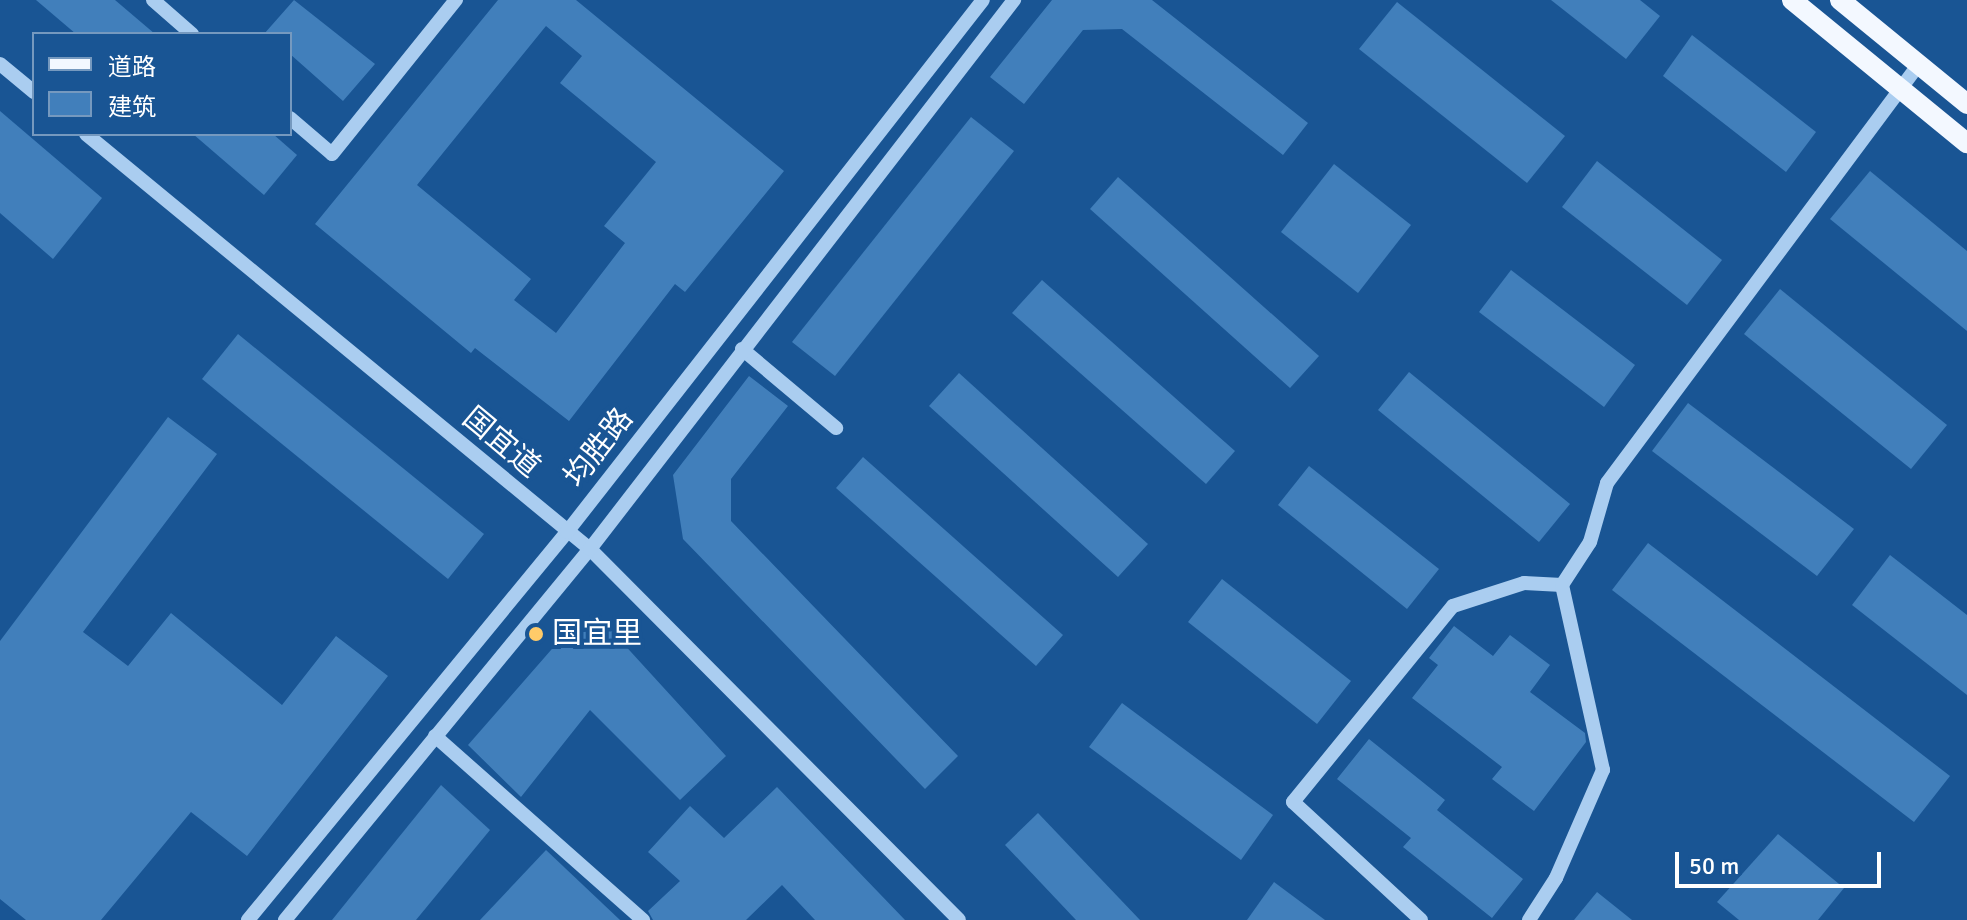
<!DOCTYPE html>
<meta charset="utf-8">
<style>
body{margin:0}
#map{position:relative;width:1967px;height:920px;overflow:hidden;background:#195594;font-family:Signika,"Noto Sans SC",sans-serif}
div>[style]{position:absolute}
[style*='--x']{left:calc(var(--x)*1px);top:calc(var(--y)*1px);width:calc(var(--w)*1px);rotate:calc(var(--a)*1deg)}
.building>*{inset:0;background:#417fbb}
.minor>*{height:14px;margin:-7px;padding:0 7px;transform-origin:7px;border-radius:7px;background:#aacdf0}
.major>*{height:20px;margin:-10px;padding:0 10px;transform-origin:10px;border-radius:10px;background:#f3f8ff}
.dots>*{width:22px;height:22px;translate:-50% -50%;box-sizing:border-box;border:4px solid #195594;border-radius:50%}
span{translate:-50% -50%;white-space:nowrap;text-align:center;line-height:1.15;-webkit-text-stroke:8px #195594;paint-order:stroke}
.street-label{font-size:30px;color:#fff}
.poi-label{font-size:30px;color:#fff}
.left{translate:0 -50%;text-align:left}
.legend{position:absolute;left:32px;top:32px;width:260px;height:104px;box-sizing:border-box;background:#195594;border:2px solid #7599bf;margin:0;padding:10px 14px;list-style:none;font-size:24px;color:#fff}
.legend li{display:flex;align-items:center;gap:16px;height:40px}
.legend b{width:40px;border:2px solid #7599bf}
.scale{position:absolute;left:1675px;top:852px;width:206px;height:36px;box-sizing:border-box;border:4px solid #fff;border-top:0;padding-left:10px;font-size:24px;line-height:28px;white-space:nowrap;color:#fff;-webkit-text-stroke:6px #195594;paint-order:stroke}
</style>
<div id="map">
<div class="building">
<div style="clip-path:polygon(36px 0,115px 0,155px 34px,76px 34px)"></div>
<div style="clip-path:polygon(294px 0,375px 64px,343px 101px,290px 54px,290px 34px,264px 34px)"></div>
<div style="clip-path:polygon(evenodd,498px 0,576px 0,784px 171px,685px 292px,675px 284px,569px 421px,475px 348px,471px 353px,315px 224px,498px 0,546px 26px,582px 56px,560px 83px,656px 162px,604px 226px,625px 243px,556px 333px,514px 300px,531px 279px,417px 185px,546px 26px)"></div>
<div style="clip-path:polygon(1052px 0,1152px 0,1308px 123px,1283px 155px,1122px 29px,1083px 30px,1024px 104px,990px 77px)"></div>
<div style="clip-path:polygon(1551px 0,1640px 0,1660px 16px,1626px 59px)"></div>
<div style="clip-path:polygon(1397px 2px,1565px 136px,1527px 183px,1359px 49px)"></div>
<div style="clip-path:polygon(1692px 35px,1816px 132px,1786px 172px,1663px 76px)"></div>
<div style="clip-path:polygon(0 111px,102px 198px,53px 259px,0 213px)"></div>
<div style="clip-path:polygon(971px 117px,1014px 151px,835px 376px,792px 342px)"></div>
<div style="clip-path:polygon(193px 134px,273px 134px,297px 155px,264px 195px)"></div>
<div style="clip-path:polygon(1597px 161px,1722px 260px,1687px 305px,1562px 207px)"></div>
<div style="clip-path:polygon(1334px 164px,1411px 225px,1358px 293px,1281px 232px)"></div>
<div style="clip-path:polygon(1870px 171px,1967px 251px,1967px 331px,1830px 219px)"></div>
<div style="clip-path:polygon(1118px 177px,1319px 356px,1290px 388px,1090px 209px)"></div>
<div style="clip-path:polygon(1511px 270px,1635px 365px,1604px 407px,1479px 312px)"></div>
<div style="clip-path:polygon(1042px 280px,1235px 451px,1206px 484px,1012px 313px)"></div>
<div style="clip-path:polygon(1780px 289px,1947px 425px,1911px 469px,1744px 334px)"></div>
<div style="clip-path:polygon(238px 334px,484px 534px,448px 579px,202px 379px)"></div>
<div style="clip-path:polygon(1409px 372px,1570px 504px,1539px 542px,1378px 410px)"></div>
<div style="clip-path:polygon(959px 373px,1148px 544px,1118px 577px,929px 406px)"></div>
<div style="clip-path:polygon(749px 376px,788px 406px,731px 479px,731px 521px,958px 756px,925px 789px,683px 539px,673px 475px)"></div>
<div style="clip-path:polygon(1688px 403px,1854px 529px,1817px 576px,1652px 451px)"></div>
<div style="clip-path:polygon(168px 417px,217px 454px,83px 632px,128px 666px,171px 613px,282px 705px,336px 636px,388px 676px,247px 856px,191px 812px,101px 920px,26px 920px,0 899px,0 641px)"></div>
<div style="clip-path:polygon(863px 457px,1063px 635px,1036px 666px,836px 488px)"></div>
<div style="clip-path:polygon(1309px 466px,1439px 569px,1407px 609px,1278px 505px)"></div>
<div style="clip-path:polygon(1648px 543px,1950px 776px,1914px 822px,1612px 590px)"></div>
<div style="clip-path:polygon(1890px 555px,1967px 615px,1967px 695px,1852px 605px)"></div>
<div style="clip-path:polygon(1222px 579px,1351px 681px,1317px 724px,1188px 622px)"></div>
<div style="clip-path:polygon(1454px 626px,1493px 656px,1510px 635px,1550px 665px,1530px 692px,1585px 733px,1586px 742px,1534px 811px,1492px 779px,1502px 767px,1412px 698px,1438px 665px,1429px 658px)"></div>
<div style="clip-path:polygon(610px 629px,726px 756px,680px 800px,590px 710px,521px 797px,468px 745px,565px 634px)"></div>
<div style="clip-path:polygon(1122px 703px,1273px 815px,1241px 860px,1089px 747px)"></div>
<div style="clip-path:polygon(1369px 739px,1445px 800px,1437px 810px,1523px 879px,1492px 918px,1403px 847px,1411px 838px,1337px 779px)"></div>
<div style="clip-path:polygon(441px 785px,490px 830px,416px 920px,332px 920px)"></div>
<div style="clip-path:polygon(777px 787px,905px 920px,815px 920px,782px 885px,746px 920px,653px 920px,648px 911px,680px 881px,648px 852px,690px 806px,724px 838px)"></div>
<div style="clip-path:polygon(1038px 813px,1140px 920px,1076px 920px,1005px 845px)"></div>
<div style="clip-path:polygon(1778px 834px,1844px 888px,1818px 920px,1739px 920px,1717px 902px)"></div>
<div style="clip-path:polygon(546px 850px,620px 920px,480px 920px)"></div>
<div style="clip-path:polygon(1274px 882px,1325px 920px,1247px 920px)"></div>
<div style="clip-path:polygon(1597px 892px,1632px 920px,1574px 920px)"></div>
</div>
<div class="minor">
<div style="--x:153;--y:0;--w:52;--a:41.1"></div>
<div style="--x:0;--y:64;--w:44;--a:39.5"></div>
<div style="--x:290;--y:118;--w:55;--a:40.6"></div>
<div style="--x:332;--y:154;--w:198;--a:-51.2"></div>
<div style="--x:86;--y:134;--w:653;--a:39.47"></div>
<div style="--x:590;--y:549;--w:523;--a:45.15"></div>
<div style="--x:742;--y:349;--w:123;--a:40"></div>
<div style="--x:435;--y:736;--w:278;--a:41.5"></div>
<div style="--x:248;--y:920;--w:502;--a:-50.57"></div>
<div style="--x:567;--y:532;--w:675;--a:-51.98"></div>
<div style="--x:285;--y:920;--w:480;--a:-50.6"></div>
<div style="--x:590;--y:549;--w:694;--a:-52.32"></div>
<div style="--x:1421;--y:920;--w:174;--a:-137.3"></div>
<div style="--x:1293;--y:802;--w:253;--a:-50.8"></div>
<div style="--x:1453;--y:606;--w:75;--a:-17.9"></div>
<div style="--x:1524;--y:583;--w:38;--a:3"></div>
<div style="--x:1562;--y:585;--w:51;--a:-56.9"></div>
<div style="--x:1590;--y:542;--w:61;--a:-73.9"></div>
<div style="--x:1607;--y:483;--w:522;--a:-53.33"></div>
<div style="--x:1529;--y:920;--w:50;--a:-57.3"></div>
<div style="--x:1556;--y:878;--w:118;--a:-66.5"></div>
<div style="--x:1603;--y:770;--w:189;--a:-102.5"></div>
</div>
<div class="major">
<div style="--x:1792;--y:0;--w:226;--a:39.3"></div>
<div style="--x:1840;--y:0;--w:164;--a:39.3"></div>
</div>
<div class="dots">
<div style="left:536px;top:634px;background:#ffcb69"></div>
</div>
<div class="street-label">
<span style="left:501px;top:443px;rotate:40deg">国宜道</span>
<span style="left:599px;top:448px;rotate:-52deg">均胜路</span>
</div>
<div class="poi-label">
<span class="left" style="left:552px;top:634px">国宜里</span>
</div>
<ul class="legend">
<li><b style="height:10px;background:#f3f8ff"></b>道路</li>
<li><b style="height:22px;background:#417fbb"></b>建筑</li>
</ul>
<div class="scale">50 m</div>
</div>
